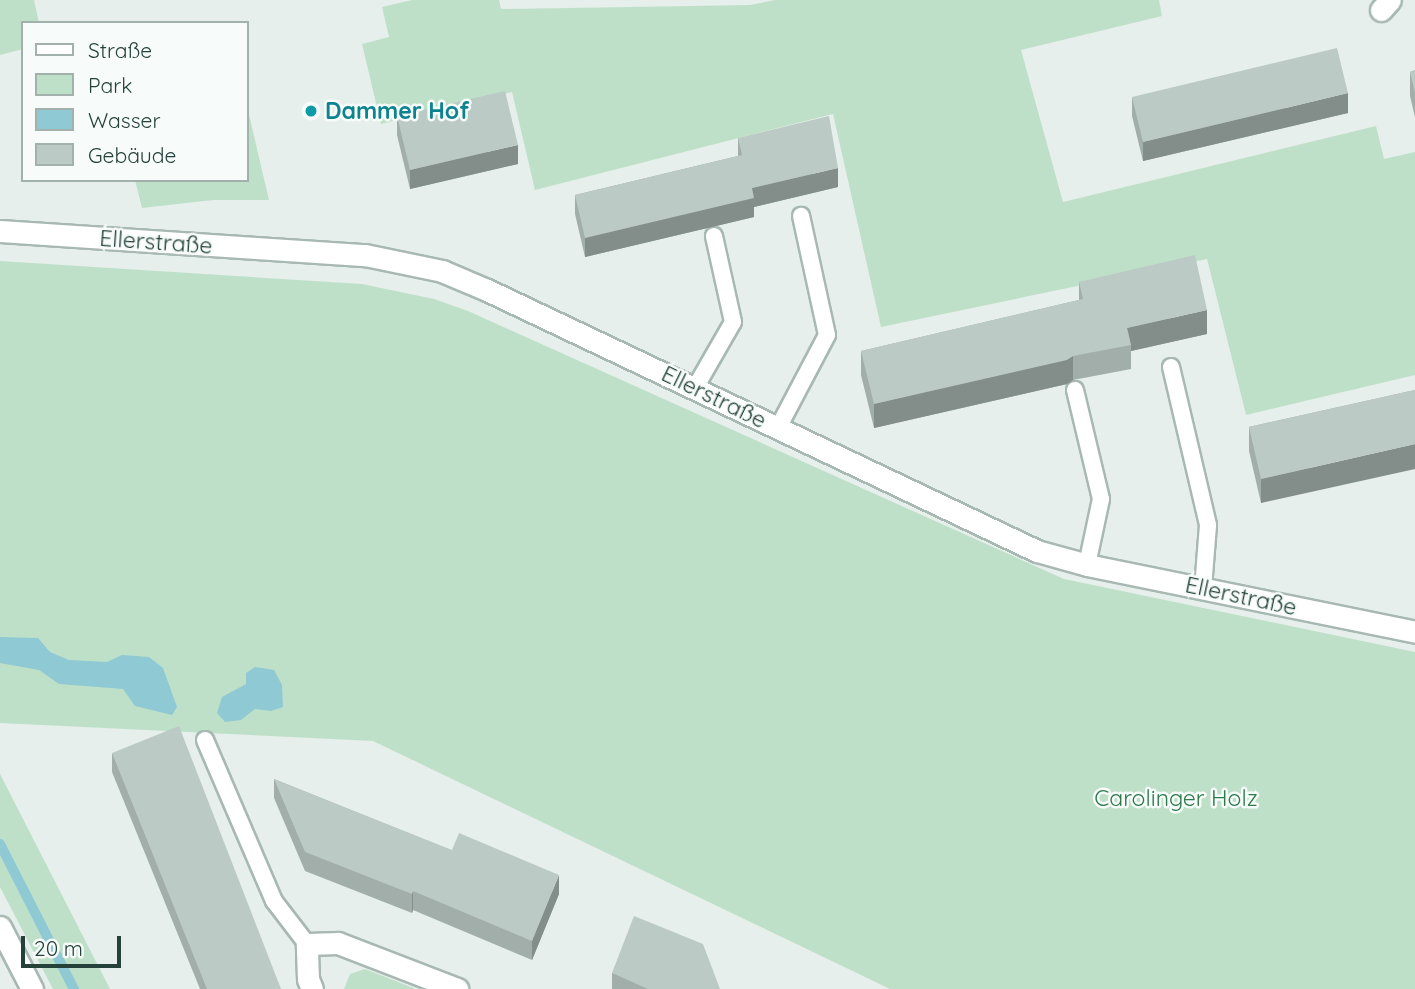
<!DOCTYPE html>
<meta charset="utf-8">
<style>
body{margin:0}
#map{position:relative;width:1415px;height:989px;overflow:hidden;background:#e6efeb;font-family:Quicksand,sans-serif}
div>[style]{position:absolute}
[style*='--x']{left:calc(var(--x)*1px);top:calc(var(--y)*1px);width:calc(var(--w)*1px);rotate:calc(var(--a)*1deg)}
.green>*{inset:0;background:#bfe0c8}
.water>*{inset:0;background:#8ec9d4}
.stream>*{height:10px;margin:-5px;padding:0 5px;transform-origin:5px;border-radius:5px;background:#8ec9d4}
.roads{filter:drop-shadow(2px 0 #a8b8b2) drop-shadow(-2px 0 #a8b8b2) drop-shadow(0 2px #a8b8b2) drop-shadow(0 -2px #a8b8b2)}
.service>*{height:16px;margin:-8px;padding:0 8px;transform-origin:8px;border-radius:8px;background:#fff}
.minor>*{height:21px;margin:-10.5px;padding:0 10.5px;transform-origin:10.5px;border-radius:10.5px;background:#fff}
.tertiary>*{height:21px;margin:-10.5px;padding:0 10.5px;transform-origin:10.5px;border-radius:10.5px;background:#fff}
.wall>*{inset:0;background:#a1aea9}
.shaded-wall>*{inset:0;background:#838d89}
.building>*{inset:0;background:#bbcac4}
.dots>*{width:19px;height:19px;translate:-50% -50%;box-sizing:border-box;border:4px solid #f7fbf9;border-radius:50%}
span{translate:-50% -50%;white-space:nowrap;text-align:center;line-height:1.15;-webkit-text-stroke:5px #f7fbf9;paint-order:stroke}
.culture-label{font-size:23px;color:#0d838f;font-weight:700}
.left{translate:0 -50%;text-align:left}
.street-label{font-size:23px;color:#24423a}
.park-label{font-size:23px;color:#2d7a4b}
.legend{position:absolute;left:21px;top:21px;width:228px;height:161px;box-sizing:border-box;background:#f7fbf9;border:2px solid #a3b1ad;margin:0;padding:9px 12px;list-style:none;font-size:21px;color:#24423a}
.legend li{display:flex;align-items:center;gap:14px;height:35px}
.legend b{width:35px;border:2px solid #a3b1ad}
.scale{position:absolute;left:21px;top:936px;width:100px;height:32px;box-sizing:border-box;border:4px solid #24423a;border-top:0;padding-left:9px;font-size:21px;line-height:24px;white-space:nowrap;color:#24423a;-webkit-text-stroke:5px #f7fbf9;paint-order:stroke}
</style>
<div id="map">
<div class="green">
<div style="clip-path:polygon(0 0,34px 0,39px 23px,23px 23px,23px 49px,0 55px)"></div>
<div style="clip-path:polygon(412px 0,499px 0,501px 9px,750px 5px,775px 0,1159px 0,1162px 16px,1021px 50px,1063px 202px,1376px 126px,1384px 159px,1415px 152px,1415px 375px,1246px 415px,1207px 259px,881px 327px,833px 114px,535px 190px,512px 92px,381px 124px,362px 44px,389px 37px,382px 7px)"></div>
<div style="clip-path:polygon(247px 106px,269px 200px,213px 200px,142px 208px,135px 180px,247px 180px)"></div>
<div style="clip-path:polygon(0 261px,362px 284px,434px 299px,468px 311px,1064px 579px,1415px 652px,1415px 989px,890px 989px,373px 741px,0 723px)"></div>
<div style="clip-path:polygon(0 774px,110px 989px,53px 989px,0 887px)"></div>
<div style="clip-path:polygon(365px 969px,416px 989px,344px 989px,350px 974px)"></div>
</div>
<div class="water">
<div style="clip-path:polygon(0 637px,38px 638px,50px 652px,69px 660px,107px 662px,122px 655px,149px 657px,163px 668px,177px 707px,172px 715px,135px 706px,123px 689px,59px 684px,39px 670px,0 663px)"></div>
<div style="clip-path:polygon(255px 667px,274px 670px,282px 685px,283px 707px,271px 711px,255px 709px,241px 720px,225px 722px,217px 713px,222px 697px,246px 684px,246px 673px)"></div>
</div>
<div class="stream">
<div style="--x:0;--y:844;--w:163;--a:63"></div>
</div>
<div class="roads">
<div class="service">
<div style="--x:1171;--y:367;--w:162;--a:76.8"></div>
<div style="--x:1208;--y:525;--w:63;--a:94.5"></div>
<div style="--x:695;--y:388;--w:76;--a:-60.1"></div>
<div style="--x:733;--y:322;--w:88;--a:-102.5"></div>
<div style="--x:1075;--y:390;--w:112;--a:76.6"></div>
<div style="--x:1101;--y:499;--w:67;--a:102"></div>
<div style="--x:778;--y:428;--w:105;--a:-62.2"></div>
<div style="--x:827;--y:335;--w:122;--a:-102.3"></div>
<div style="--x:205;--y:740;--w:175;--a:66.8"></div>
<div style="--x:274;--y:901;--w:54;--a:52.5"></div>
</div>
<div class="minor">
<div style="--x:1381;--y:10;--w:13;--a:-48"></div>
<div style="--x:0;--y:927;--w:70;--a:62.7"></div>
<div style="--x:312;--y:989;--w:11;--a:-112"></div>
<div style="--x:308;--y:979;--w:35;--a:-92"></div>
<div style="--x:307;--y:944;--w:31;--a:-2"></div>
<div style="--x:338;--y:943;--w:128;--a:21.1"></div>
</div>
<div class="tertiary">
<div style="--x:0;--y:231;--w:366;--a:3.8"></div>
<div style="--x:365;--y:255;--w:79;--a:11.7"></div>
<div style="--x:442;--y:271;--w:49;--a:22.9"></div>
<div style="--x:487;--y:290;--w:609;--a:25.39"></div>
<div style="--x:1037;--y:551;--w:52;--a:15.6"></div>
<div style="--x:1087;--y:565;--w:335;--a:11.5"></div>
</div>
</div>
<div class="wall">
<div style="clip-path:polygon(1415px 70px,1415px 117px,1410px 96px,1410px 72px)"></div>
<div style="clip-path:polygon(1132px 97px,1348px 113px,1143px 161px,1132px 116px)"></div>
<div style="clip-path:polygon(397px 116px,518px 164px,410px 189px,397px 135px)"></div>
<div style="clip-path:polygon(738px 138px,838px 187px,754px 207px,754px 217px,585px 257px,575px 214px,575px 195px,738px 156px)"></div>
<div style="clip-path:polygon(1079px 282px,1207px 334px,1131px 351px,1131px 369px,1073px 380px,1067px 384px,874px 428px,861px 375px,861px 351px,1079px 300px)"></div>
<div style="clip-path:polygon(1415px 390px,1261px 503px,1249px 451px,1249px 427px)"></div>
<div style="clip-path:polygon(112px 753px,281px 989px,200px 989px,112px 772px)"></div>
<div style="clip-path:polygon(274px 779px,559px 894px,532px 960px,413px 910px,412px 913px,305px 871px,274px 798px)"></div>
<div style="clip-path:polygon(612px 973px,720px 989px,612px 989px)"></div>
</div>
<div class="shaded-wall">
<div style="clip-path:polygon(1348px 93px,1348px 113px,1143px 161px,1143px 142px)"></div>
<div style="clip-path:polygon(518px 145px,518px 164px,410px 189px,410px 170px)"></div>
<div style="clip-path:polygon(838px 168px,838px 187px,754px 207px,754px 217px,585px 257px,585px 238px,752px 188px)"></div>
<div style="clip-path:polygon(1207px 310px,1207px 334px,1131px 351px,1131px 345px,1127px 328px)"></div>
<div style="clip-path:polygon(1073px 356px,1073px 380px,1067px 384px,874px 428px,874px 404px)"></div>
<div style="clip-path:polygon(1415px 444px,1415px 469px,1261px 503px,1261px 479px)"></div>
<div style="clip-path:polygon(559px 875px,559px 894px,532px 960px,532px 941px)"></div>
<div style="clip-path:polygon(413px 891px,413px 910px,412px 913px,412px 894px)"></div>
</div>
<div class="building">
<div style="clip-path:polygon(1337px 48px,1348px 93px,1143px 142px,1132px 97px)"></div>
<div style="clip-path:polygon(1415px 70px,1415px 93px,1410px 72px)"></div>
<div style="clip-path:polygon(505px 91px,518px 145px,410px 170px,397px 116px)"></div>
<div style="clip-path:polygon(829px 116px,838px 168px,752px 188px,754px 198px,585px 238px,575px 195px,742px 155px,738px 138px)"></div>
<div style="clip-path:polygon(1195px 255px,1207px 310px,1127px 328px,1131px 345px,1073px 356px,1067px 360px,874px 404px,861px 351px,1083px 299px,1079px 282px)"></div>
<div style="clip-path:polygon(1415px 390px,1415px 444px,1261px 479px,1249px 427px)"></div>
<div style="clip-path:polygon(179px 726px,281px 989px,207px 989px,112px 753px)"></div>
<div style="clip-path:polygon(274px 779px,452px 850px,459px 833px,559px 875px,532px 941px,413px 891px,412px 894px,305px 852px)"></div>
<div style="clip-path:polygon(634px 916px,703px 944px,720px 989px,648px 989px,612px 973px)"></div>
</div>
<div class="dots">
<div style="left:311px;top:111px;background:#0f9aa8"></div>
</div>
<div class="culture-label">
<span class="left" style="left:325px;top:111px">Dammer Hof</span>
</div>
<div class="street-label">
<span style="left:156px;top:242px;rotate:4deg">Ellerstraße</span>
<span style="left:714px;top:397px;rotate:26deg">Ellerstraße</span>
<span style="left:1241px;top:596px;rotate:12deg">Ellerstraße</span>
</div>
<div class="park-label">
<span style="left:1176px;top:798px">Carolinger Holz</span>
</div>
<ul class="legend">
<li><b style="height:9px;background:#fff"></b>Straße</li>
<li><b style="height:19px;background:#bfe0c8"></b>Park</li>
<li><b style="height:19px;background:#8ec9d4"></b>Wasser</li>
<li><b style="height:19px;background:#bbcac4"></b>Gebäude</li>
</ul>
<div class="scale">20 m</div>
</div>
